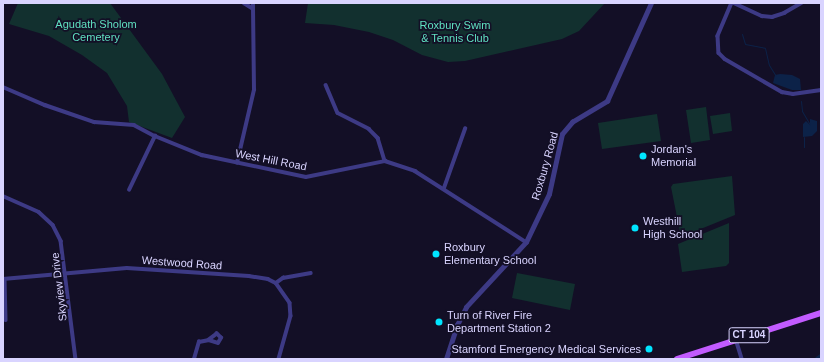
<!DOCTYPE html>
<style>
body{margin:0}
#map{position:relative;width:824px;height:362px;overflow:hidden;background:#130f26;font-family:Arial,sans-serif}
div>[style]{position:absolute}
[style*='--x']{left:calc(var(--x)*1px);top:calc(var(--y)*1px);width:calc(var(--w)*1px);rotate:calc(var(--a)*1deg)}
.green>*{inset:0;background:#12302f}
.water>*{inset:0;background:#0c2248}
.stream>*{height:1px;margin:-0.5px;padding:0 0.5px;transform-origin:0.5px;border-radius:0.5px;background:#0c2248}
.river>*{height:7px;margin:-3.5px;padding:0 3.5px;transform-origin:3.5px;border-radius:3.5px;background:#0c2248}
.minor>*{height:3.5px;margin:-1.75px;padding:0 1.75px;transform-origin:1.75px;border-radius:1.75px;background:#3d3a85}
.tertiary>*{height:4.5px;margin:-2.25px;padding:0 2.25px;transform-origin:2.25px;border-radius:2.25px;background:#3d3a85}
.primary>*{height:5.5px;margin:-2.75px;padding:0 2.75px;transform-origin:2.75px;border-radius:2.75px;background:#c25bff}
.dots>*{width:11px;height:11px;translate:-50% -50%;box-sizing:border-box;border:2px solid #130f26;border-radius:50%}
span{translate:-50% -50%;white-space:nowrap;text-align:center;line-height:1.15;-webkit-text-stroke:3.5px #130f26;paint-order:stroke}
.shield-label span{padding:1px 3px;background:#130f26;border:1px solid;border-radius:3px;-webkit-text-stroke-width:0}
.shield-label{font-size:10px;color:#d9d4ff;font-weight:700}
.park-label{font-size:11px;color:#5fe0c0}
.poi-label{font-size:11px;color:#d9d4ff}
.left{translate:0 -50%;text-align:left}
.right{translate:-100% -50%;text-align:right}
.street-label{font-size:11px;color:#d9d4ff}
.frame{position:absolute;inset:0;border:4px solid #d9d4ff;pointer-events:none}
</style>
<div id="map">
<div class="green">
<div style="clip-path:polygon(18px 3px,110px 3px,162px 74px,185px 117px,172px 138px,129px 122px,127px 106px,107px 73px,82px 55px,49px 36px,9px 24px)"></div>
<div style="clip-path:polygon(308px 3px,605px 3px,579px 31px,562px 39px,465px 61px,448px 62px,422px 55px,393px 40px,369px 32px,334px 25px,305px 23px)"></div>
<div style="clip-path:polygon(706px 107px,710px 140px,691px 143px,686px 110px)"></div>
<div style="clip-path:polygon(730px 113px,732px 131px,713px 134px,710px 116px)"></div>
<div style="clip-path:polygon(657px 114px,661px 141px,602px 149px,598px 123px)"></div>
<div style="clip-path:polygon(732px 176px,735px 215px,681px 237px,671px 187px,673px 184px)"></div>
<div style="clip-path:polygon(729px 223px,729px 263px,726px 266px,682px 272px,678px 244px)"></div>
<div style="clip-path:polygon(517px 273px,575px 284px,570px 310px,512px 298px)"></div>
</div>
<div class="water">
<div style="clip-path:polygon(780px 74px,792px 75px,800px 79px,801px 90px,792px 90px,773px 83px,775px 75px)"></div>
<div style="clip-path:polygon(810px 119px,817px 121px,817px 131px,812px 136px,803px 137px,803px 124px,806px 121px,810px 125px)"></div>
</div>
<div class="stream">
<div style="--x:742;--y:34;--w:10;--a:73"></div>
<div style="--x:745;--y:44;--w:20;--a:11"></div>
<div style="--x:765;--y:48;--w:17;--a:77"></div>
<div style="--x:769;--y:65;--w:13;--a:58"></div>
<div style="--x:801;--y:101;--w:10;--a:84"></div>
<div style="--x:802;--y:111;--w:16;--a:60"></div>
<div style="--x:804;--y:147;--w:10;--a:-90"></div>
</div>
<div class="river">
<div style="--x:818;--y:359;--w:4;--a:-34"></div>
</div>
<div class="minor">
<div style="--x:244;--y:3;--w:9;--a:32"></div>
<div style="--x:732;--y:3;--w:36;--a:113"></div>
<div style="--x:718;--y:36;--w:17;--a:87"></div>
<div style="--x:719;--y:53;--w:8;--a:45"></div>
<div style="--x:725;--y:59;--w:66;--a:30.1"></div>
<div style="--x:782;--y:92;--w:11;--a:10"></div>
<div style="--x:793;--y:94;--w:28;--a:-8"></div>
<div style="--x:734;--y:3;--w:31;--a:25"></div>
<div style="--x:762;--y:16;--w:10;--a:6"></div>
<div style="--x:772;--y:17;--w:13;--a:-18"></div>
<div style="--x:784;--y:13;--w:20;--a:-30"></div>
<div style="--x:326;--y:85;--w:30;--a:67"></div>
<div style="--x:338;--y:113;--w:35;--a:27"></div>
<div style="--x:369;--y:129;--w:13;--a:45"></div>
<div style="--x:378;--y:138;--w:24;--a:73"></div>
<div style="--x:3;--y:87;--w:46;--a:23.2"></div>
<div style="--x:45;--y:105;--w:52;--a:19.1"></div>
<div style="--x:94;--y:122;--w:40;--a:4.3"></div>
<div style="--x:134;--y:125;--w:24;--a:28"></div>
<div style="--x:155;--y:136;--w:51;--a:22"></div>
<div style="--x:202;--y:155;--w:106;--a:11.9"></div>
<div style="--x:306;--y:177;--w:81;--a:-11.4"></div>
<div style="--x:385;--y:161;--w:32;--a:18"></div>
<div style="--x:415;--y:171;--w:132;--a:32.6"></div>
<div style="--x:237;--y:163;--w:75;--a:-76.9"></div>
<div style="--x:254;--y:90;--w:87;--a:-90.7"></div>
<div style="--x:444;--y:188;--w:63;--a:-70.4"></div>
<div style="--x:129;--y:190;--w:60;--a:-64.3"></div>
<div style="--x:3;--y:196;--w:39;--a:24"></div>
<div style="--x:39;--y:212;--w:19;--a:43"></div>
<div style="--x:53;--y:225;--w:18;--a:63"></div>
<div style="--x:61;--y:241;--w:119;--a:82.8"></div>
<div style="--x:3;--y:279;--w:124;--a:-5.1"></div>
<div style="--x:127;--y:268;--w:122;--a:3.8"></div>
<div style="--x:249;--y:276;--w:19;--a:9"></div>
<div style="--x:268;--y:279;--w:9;--a:27"></div>
<div style="--x:276;--y:283;--w:24;--a:55"></div>
<div style="--x:290;--y:303;--w:13;--a:86"></div>
<div style="--x:291;--y:316;--w:45;--a:105.6"></div>
<div style="--x:5;--y:279;--w:41;--a:88.6"></div>
<div style="--x:276;--y:283;--w:9;--a:-36"></div>
<div style="--x:283;--y:278;--w:28;--a:-10"></div>
<div style="--x:736;--y:339;--w:21;--a:73"></div>
<div style="--x:194;--y:359;--w:18;--a:-74"></div>
<div style="--x:199;--y:342;--w:10;--a:-11"></div>
<div style="--x:209;--y:340;--w:9;--a:18"></div>
<div style="--x:218;--y:343;--w:6;--a:-59"></div>
<div style="--x:221;--y:338;--w:6;--a:-135"></div>
<div style="--x:217;--y:334;--w:10;--a:143"></div>
</div>
<div class="tertiary">
<div style="--x:446;--y:359;--w:36;--a:-72"></div>
<div style="--x:457;--y:325;--w:20;--a:-63"></div>
<div style="--x:466;--y:307;--w:88;--a:-47.3"></div>
<div style="--x:526;--y:242;--w:53;--a:-64.4"></div>
<div style="--x:549;--y:194;--w:61;--a:-77.8"></div>
<div style="--x:562;--y:134;--w:16;--a:-50"></div>
<div style="--x:572;--y:122;--w:41;--a:-31"></div>
<div style="--x:607;--y:101;--w:107;--a:-65.8"></div>
</div>
<div class="primary">
<div style="--x:677;--y:359;--w:151;--a:-17.7"></div>
</div>
<div class="dots">
<div style="left:643px;top:156px;background:#00e5ff"></div>
<div style="left:635px;top:228px;background:#00e5ff"></div>
<div style="left:436px;top:254px;background:#00e5ff"></div>
<div style="left:439px;top:322px;background:#00e5ff"></div>
<div style="left:649px;top:349px;background:#00e5ff"></div>
</div>
<div class="shield-label">
<span style="left:749px;top:335px">CT 104</span>
</div>
<div class="park-label">
<span style="left:96px;top:31px">Agudath Sholom<br>Cemetery</span>
<span style="left:455px;top:32px">Roxbury Swim<br>&amp; Tennis Club</span>
</div>
<div class="poi-label">
<span class="left" style="left:651px;top:156px">Jordan's<br>Memorial</span>
<span class="left" style="left:643px;top:228px">Westhill<br>High School</span>
<span class="left" style="left:444px;top:254px">Roxbury<br>Elementary School</span>
<span class="left" style="left:447px;top:322px">Turn of River Fire<br>Department Station 2</span>
<span class="right" style="left:641px;top:349px">Stamford Emergency Medical Services</span>
</div>
<div class="street-label">
<span style="left:271px;top:160px;rotate:11deg">West Hill Road</span>
<span style="left:545px;top:166px;rotate:-74deg">Roxbury Road</span>
<span style="left:182px;top:263px;rotate:4deg">Westwood Road</span>
<span style="left:59px;top:287px;rotate:-97deg">Skyview Drive</span>
</div>
<div class="frame"></div>
</div>
